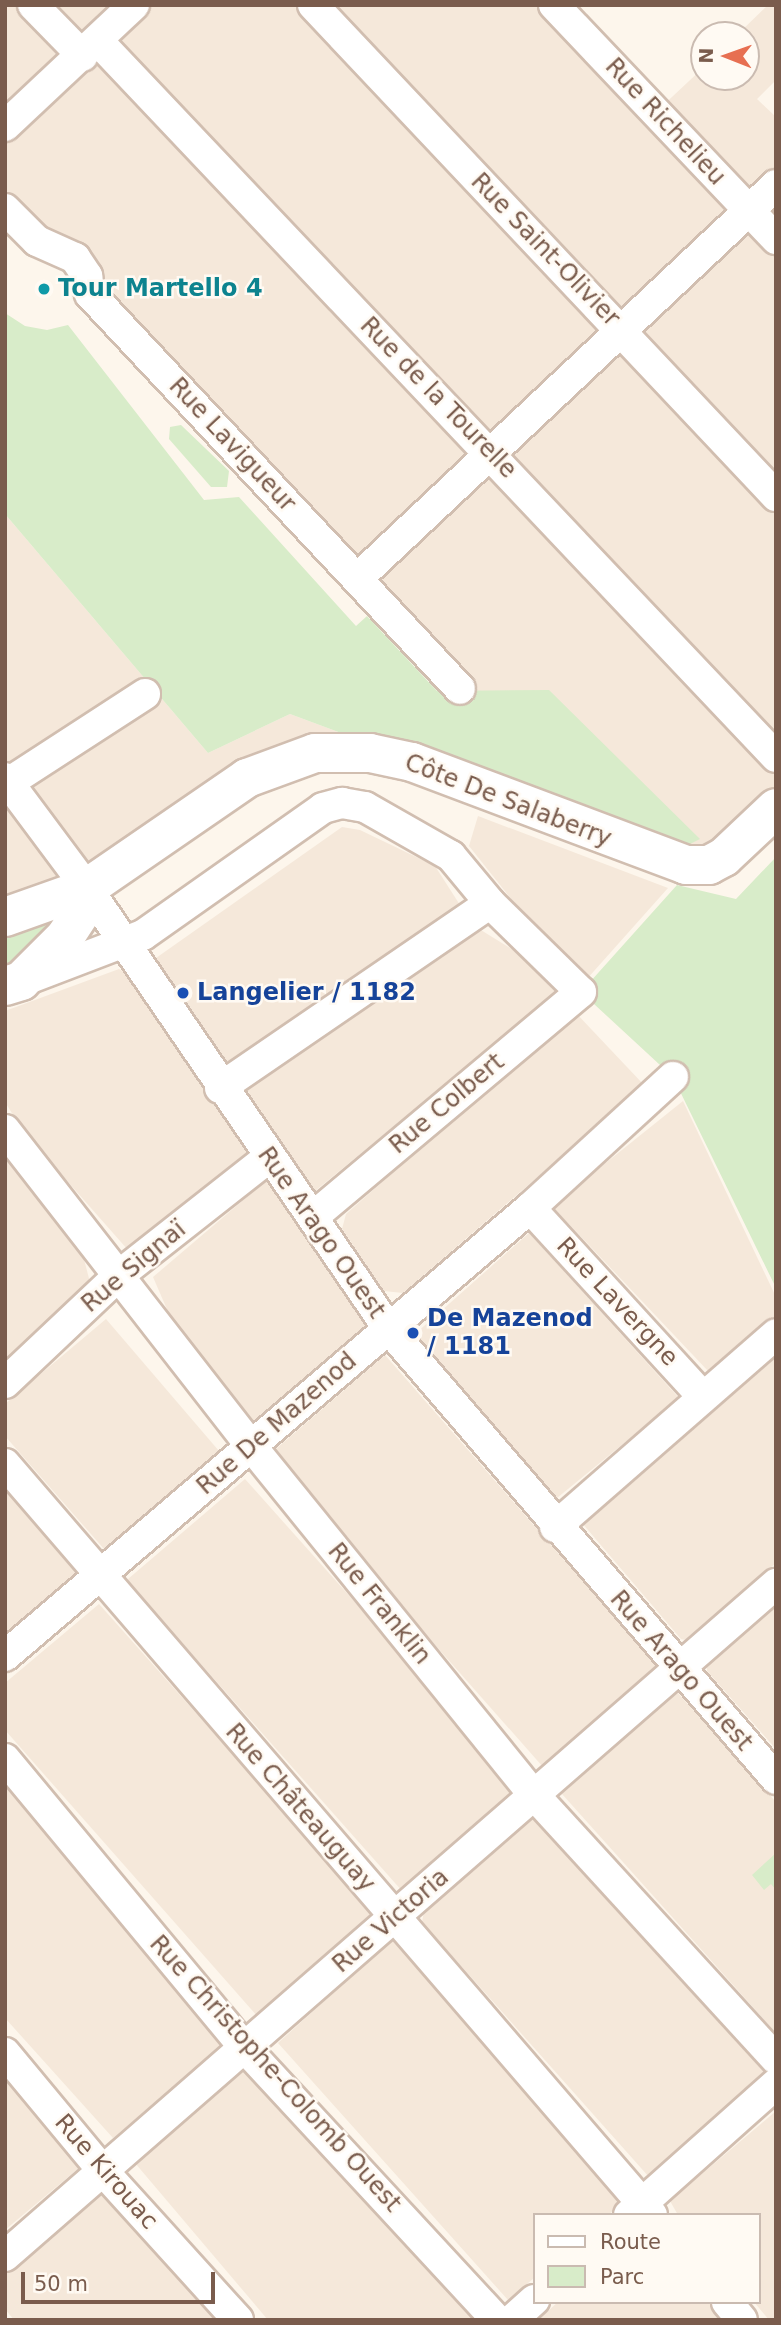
<!DOCTYPE html>
<meta charset="utf-8">
<style>
body{margin:0}
#map{position:relative;width:781px;height:2325px;overflow:hidden;background:#fdf6ec;font-family:"DejaVu Sans",sans-serif}
div>[style]{position:absolute}
[style*='--x']{left:calc(var(--x)*1px);top:calc(var(--y)*1px);width:calc(var(--w)*1px);rotate:calc(var(--a)*1deg)}
.residential>*{inset:0;background:#f5e8da}
.green>*{inset:0;background:#d8ecc9}
.roads{filter:drop-shadow(2px 0 #d1beb0) drop-shadow(-2px 0 #d1beb0) drop-shadow(0 2px #d1beb0) drop-shadow(0 -2px #d1beb0)}
.minor>*{height:30px;margin:-15px;padding:0 15px;transform-origin:15px;border-radius:15px;background:#fff}
.tertiary>*{height:38px;margin:-19px;padding:0 19px;transform-origin:19px;border-radius:19px;background:#fff}
.dots>*{width:19px;height:19px;translate:-50% -50%;box-sizing:border-box;border:4px solid #fffaf3;border-radius:50%}
span{translate:-50% -50%;white-space:nowrap;text-align:center;line-height:1.15;-webkit-text-stroke:5px #fffaf3;paint-order:stroke}
.street-label{font-size:24px;color:#7a5c4d}
.culture-label{font-size:24px;color:#0d838f;font-weight:700}
.left{translate:0 -50%;text-align:left}
.transit-label{font-size:24px;color:#164399;font-weight:700}
.frame{position:absolute;inset:0;border:7px solid #7a5c4d;pointer-events:none}
.legend{position:absolute;left:533px;top:2213px;width:228px;height:91px;box-sizing:border-box;background:#fffaf3;border:2px solid #cabbb1;margin:0;padding:9px 12px;list-style:none;font-size:21px;color:#7a5c4d}
.legend li{display:flex;align-items:center;gap:14px;height:35px}
.legend b{width:35px;border:2px solid #cabbb1}
.north{position:absolute;left:690px;top:21px;width:70px;height:70px;box-sizing:border-box;background:#fffaf3;border:2px solid #cabbb1;border-radius:50%;rotate:271deg;font-size:19px;font-weight:700;line-height:28px;text-align:center;color:#7a5c4d}
.north::after{content:'';display:block;margin:auto;width:24px;height:32px;background:#e76f51;clip-path:polygon(50% 0,100% 100%,50% 72%,0 100%)}
.scale{position:absolute;left:21px;top:2272px;width:194px;height:32px;box-sizing:border-box;border:4px solid #7a5c4d;border-top:0;padding-left:9px;font-size:21px;line-height:24px;white-space:nowrap;color:#7a5c4d;-webkit-text-stroke:5px #fffaf3;paint-order:stroke}
</style>
<div id="map">
<div class="residential">
<div style="clip-path:polygon(5px 5px,554px 5px,657px 111px,704px 67px,704px 77px,746px 77px,746px 35px,737px 35px,768px 5px,776px 5px,776px 80px,757px 99px,776px 117px,776px 185px,749px 211px,776px 239px,776px 808px,709px 865px,452px 682px,5px 209px)"></div>
<div style="clip-path:polygon(5px 514px,208px 753px,290px 714px,454px 775px,330px 751px,5px 917px)"></div>
<div style="clip-path:polygon(478px 816px,668px 888px,586px 980px,516px 905px,469px 846px)"></div>
<div style="clip-path:polygon(342px 827px,360px 830px,435px 866px,460px 905px,230px 1066px,225px 1065px,155px 964px,156px 958px)"></div>
<div style="clip-path:polygon(476px 927px,526px 958px,556px 990px,555px 994px,315px 1191px,246px 1089px)"></div>
<div style="clip-path:polygon(119px 969px,127px 974px,249px 1153px,128px 1250px,23px 1131px,5px 1102px,5px 1011px)"></div>
<div style="clip-path:polygon(575px 1012px,644px 1085px,403px 1293px,384px 1291px,342px 1229px,346px 1214px)"></div>
<div style="clip-path:polygon(683px 1101px,776px 1297px,776px 1315px,709px 1372px,552px 1206px)"></div>
<div style="clip-path:polygon(5px 1157px,81px 1248px,91px 1286px,5px 1361px)"></div>
<div style="clip-path:polygon(268px 1179px,366px 1325px,248px 1427px,185px 1351px,153px 1277px)"></div>
<div style="clip-path:polygon(529px 1233px,679px 1398px,557px 1498px,415px 1334px)"></div>
<div style="clip-path:polygon(106px 1319px,219px 1451px,104px 1549px,5px 1436px,5px 1404px)"></div>
<div style="clip-path:polygon(776px 1354px,776px 1563px,686px 1640px,681px 1639px,582px 1523px)"></div>
<div style="clip-path:polygon(385px 1355px,656px 1665px,543px 1767px,271px 1459px,270px 1454px)"></div>
<div style="clip-path:polygon(245px 1479px,520px 1787px,403px 1892px,129px 1583px,128px 1579px)"></div>
<div style="clip-path:polygon(5px 1488px,78px 1573px,5px 1638px)"></div>
<div style="clip-path:polygon(99px 1604px,373px 1912px,257px 2016px,5px 1730px,5px 1683px)"></div>
<div style="clip-path:polygon(772px 1609px,776px 1610px,776px 1749px,707px 1671px,707px 1666px)"></div>
<div style="clip-path:polygon(677px 1692px,776px 1802px,776px 2033px,562px 1794px)"></div>
<div style="clip-path:polygon(5px 1781px,230px 2039px,113px 2138px,5px 2018px)"></div>
<div style="clip-path:polygon(534px 1816px,539px 1816px,764px 2072px,649px 2177px,422px 1922px,424px 1911px)"></div>
<div style="clip-path:polygon(394px 1938px,622px 2203px,608px 2215px,534px 2215px,534px 2278px,508px 2300px,278px 2043px)"></div>
<div style="clip-path:polygon(252px 2063px,474px 2320px,268px 2320px,135px 2163px)"></div>
<div style="clip-path:polygon(5px 2067px,86px 2162px,5px 2230px)"></div>
<div style="clip-path:polygon(776px 2111px,776px 2320px,769px 2320px,754px 2302px,758px 2302px,758px 2215px,678px 2215px,670px 2201px)"></div>
<div style="clip-path:polygon(105px 2188px,224px 2320px,14px 2320px,5px 2309px,5px 2272px)"></div>
<div style="clip-path:polygon(558px 2302px,711px 2302px,726px 2320px,538px 2320px)"></div>
</div>
<div class="green">
<div style="clip-path:polygon(5px 313px,25px 326px,47px 330px,68px 325px,204px 500px,239px 497px,356px 626px,367px 616px,437px 691px,549px 690px,700px 839px,684px 847px,454px 775px,290px 714px,208px 753px,5px 514px)"></div>
<div style="clip-path:polygon(181px 425px,229px 471px,227px 487px,211px 487px,169px 439px,170px 427px)"></div>
<div style="clip-path:polygon(776px 857px,776px 1288px,673px 1077px,581px 992px,677px 885px,736px 899px)"></div>
<div style="clip-path:polygon(70px 905px,5px 970px,5px 927px)"></div>
<div style="clip-path:polygon(776px 1853px,776px 1890px,771px 1884px,764px 1890px,752px 1875px)"></div>
</div>
<div class="roads">
<div class="minor">
<div style="--x:33;--y:5;--w:71;--a:45.6"></div>
<div style="--x:313;--y:5;--w:675;--a:46.68"></div>
<div style="--x:554;--y:5;--w:323;--a:46.5"></div>
<div style="--x:98;--y:41;--w:986;--a:46.56"></div>
<div style="--x:5;--y:126;--w:177;--a:-43.2"></div>
<div style="--x:5;--y:209;--w:45;--a:45"></div>
<div style="--x:37;--y:241;--w:42;--a:24.1"></div>
<div style="--x:75;--y:258;--w:22;--a:56"></div>
<div style="--x:87;--y:276;--w:18;--a:81"></div>
<div style="--x:90;--y:294;--w:541;--a:46.87"></div>
<div style="--x:357;--y:579;--w:575;--a:-43.24"></div>
<div style="--x:5;--y:778;--w:137;--a:53.3"></div>
<div style="--x:87;--y:888;--w:533;--a:55.62"></div>
<div style="--x:388;--y:1328;--w:595;--a:49.29"></div>
<div style="--x:5;--y:785;--w:167;--a:-33"></div>
<div style="--x:25;--y:980;--w:126;--a:-20.9"></div>
<div style="--x:143;--y:935;--w:220;--a:-35.2"></div>
<div style="--x:323;--y:808;--w:20;--a:-15"></div>
<div style="--x:342;--y:803;--w:23;--a:10"></div>
<div style="--x:365;--y:807;--w:99;--a:29.7"></div>
<div style="--x:451;--y:856;--w:61;--a:50.3"></div>
<div style="--x:490;--y:903;--w:127;--a:44.4"></div>
<div style="--x:581;--y:992;--w:350;--a:140"></div>
<div style="--x:220;--y:1088;--w:327;--a:-34.4"></div>
<div style="--x:5;--y:1130;--w:402;--a:52.1"></div>
<div style="--x:252;--y:1447;--w:449;--a:51"></div>
<div style="--x:535;--y:1796;--w:357;--a:47.5"></div>
<div style="--x:530;--y:1208;--w:256;--a:47.5"></div>
<div style="--x:5;--y:1383;--w:156;--a:-43.4"></div>
<div style="--x:118;--y:1276;--w:191;--a:-38.2"></div>
<div style="--x:5;--y:1464;--w:991;--a:49.25"></div>
<div style="--x:555;--y:1527;--w:293;--a:-41.1"></div>
<div style="--x:5;--y:1656;--w:690;--a:-40.48"></div>
<div style="--x:530;--y:1208;--w:194;--a:-42.5"></div>
<div style="--x:5;--y:1759;--w:376;--a:50.3"></div>
<div style="--x:245;--y:2048;--w:371;--a:47.2"></div>
<div style="--x:5;--y:2053;--w:153;--a:50.3"></div>
<div style="--x:103;--y:2171;--w:201;--a:47.8"></div>
<div style="--x:629;--y:2215;--w:197;--a:-41.7"></div>
<div style="--x:5;--y:2256;--w:1023;--a:-41.08"></div>
<div style="--x:727;--y:2302;--w:23;--a:50"></div>
<div style="--x:512;--y:2320;--w:30;--a:-42"></div>
</div>
<div class="tertiary">
<div style="--x:5;--y:917;--w:87;--a:-19.5"></div>
<div style="--x:87;--y:888;--w:194;--a:-34.5"></div>
<div style="--x:247;--y:778;--w:72;--a:-20.2"></div>
<div style="--x:315;--y:753;--w:55;--a:0"></div>
<div style="--x:370;--y:753;--w:43;--a:12.1"></div>
<div style="--x:412;--y:762;--w:293;--a:20.6"></div>
<div style="--x:686;--y:865;--w:23;--a:0"></div>
<div style="--x:709;--y:865;--w:17;--a:-28"></div>
<div style="--x:724;--y:857;--w:71;--a:-43.3"></div>
<div style="--x:5;--y:986;--w:17;--a:-17"></div>
<div style="--x:21;--y:981;--w:62;--a:-45"></div>
<div style="--x:65;--y:937;--w:30;--a:-57"></div>
<div style="--x:81;--y:912;--w:25;--a:-76"></div>
</div>
</div>
<div class="dots">
<div style="left:44px;top:289px;background:#0f9aa8"></div>
<div style="left:183px;top:993px;background:#1a4fb4"></div>
<div style="left:413px;top:1333px;background:#1a4fb4"></div>
</div>
<div class="street-label">
<span style="left:665px;top:122px;rotate:47deg">Rue Richelieu</span>
<span style="left:545px;top:250px;rotate:46deg">Rue Saint-Olivier</span>
<span style="left:438px;top:398px;rotate:46deg">Rue de la Tourelle</span>
<span style="left:232px;top:445px;rotate:47deg">Rue Lavigueur</span>
<span style="left:508px;top:801px;rotate:21deg">Côte De Salaberry</span>
<span style="left:447px;top:1104px;rotate:-40deg">Rue Colbert</span>
<span style="left:321px;top:1233px;rotate:55deg">Rue Arago Ouest</span>
<span style="left:134px;top:1267px;rotate:-40deg">Rue Signaï</span>
<span style="left:617px;top:1302px;rotate:47deg">Rue Lavergne</span>
<span style="left:277px;top:1424px;rotate:-41deg">Rue De Mazenod</span>
<span style="left:379px;top:1604px;rotate:51deg">Rue Franklin</span>
<span style="left:681px;top:1671px;rotate:49deg">Rue Arago Ouest</span>
<span style="left:300px;top:1808px;rotate:49deg">Rue Châteauguay</span>
<span style="left:391px;top:1921px;rotate:-41deg">Rue Victoria</span>
<span style="left:275px;top:2074px;rotate:48deg">Rue Christophe-Colomb Ouest</span>
<span style="left:106px;top:2172px;rotate:49deg">Rue Kirouac</span>
</div>
<div class="culture-label">
<span class="left" style="left:58px;top:289px">Tour Martello 4</span>
</div>
<div class="transit-label">
<span class="left" style="left:197px;top:993px">Langelier / 1182</span>
<span class="left" style="left:427px;top:1333px">De Mazenod<br>/ 1181</span>
</div>
<div class="frame"></div>
<ul class="legend">
<li><b style="height:9px;background:#fff"></b>Route</li>
<li><b style="height:19px;background:#d8ecc9"></b>Parc</li>
</ul>
<div class="north">N</div>
<div class="scale">50 m</div>
</div>
